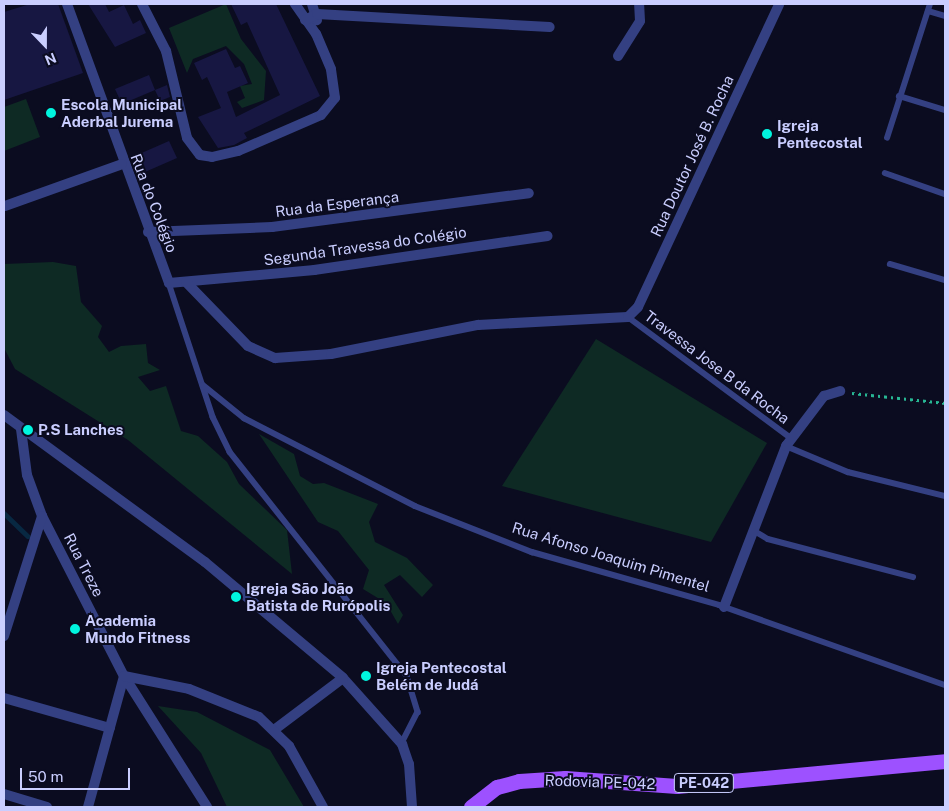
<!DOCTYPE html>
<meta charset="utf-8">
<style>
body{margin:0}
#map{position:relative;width:949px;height:811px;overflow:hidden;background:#0b0c20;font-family:"Public Sans",sans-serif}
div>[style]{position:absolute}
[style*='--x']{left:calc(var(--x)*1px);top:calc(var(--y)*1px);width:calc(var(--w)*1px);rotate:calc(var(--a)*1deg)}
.green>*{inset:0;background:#0e2a24}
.stream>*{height:4.5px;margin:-2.25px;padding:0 2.25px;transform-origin:2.25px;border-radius:2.25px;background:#082842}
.building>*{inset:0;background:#171742}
.path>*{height:2.5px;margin-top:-1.25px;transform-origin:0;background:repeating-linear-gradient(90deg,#27b693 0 2.5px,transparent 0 6.5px)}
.lane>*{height:5.5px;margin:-2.75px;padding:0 2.75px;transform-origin:2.75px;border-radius:2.75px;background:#344082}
.street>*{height:10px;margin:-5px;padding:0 5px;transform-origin:5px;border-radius:5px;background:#344082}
.primary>*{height:15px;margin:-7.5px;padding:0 7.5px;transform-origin:7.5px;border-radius:7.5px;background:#9d51ff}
.dots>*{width:14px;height:14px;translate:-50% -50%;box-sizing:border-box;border:2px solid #0b0c20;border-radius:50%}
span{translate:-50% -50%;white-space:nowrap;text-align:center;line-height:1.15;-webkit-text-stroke:4px #0b0c20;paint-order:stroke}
.shield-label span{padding:1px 4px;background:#0b0c20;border:1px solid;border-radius:4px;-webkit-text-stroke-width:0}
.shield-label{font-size:14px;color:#caceff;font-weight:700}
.poi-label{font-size:15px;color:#caceff;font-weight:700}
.left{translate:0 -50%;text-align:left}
.street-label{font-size:15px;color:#caceff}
.frame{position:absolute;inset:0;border:5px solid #caceff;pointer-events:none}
.north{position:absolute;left:20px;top:20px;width:50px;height:50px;-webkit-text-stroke:4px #0b0c20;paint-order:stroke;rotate:158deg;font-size:14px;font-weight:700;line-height:20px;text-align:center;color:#caceff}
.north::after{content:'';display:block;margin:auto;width:18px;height:22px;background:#caceff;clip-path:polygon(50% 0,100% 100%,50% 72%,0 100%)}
.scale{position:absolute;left:20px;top:768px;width:110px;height:22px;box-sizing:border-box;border:2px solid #caceff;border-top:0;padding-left:6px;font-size:15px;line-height:18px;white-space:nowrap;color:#caceff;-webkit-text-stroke:4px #0b0c20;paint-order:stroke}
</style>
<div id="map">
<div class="green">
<div style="clip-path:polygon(226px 4px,241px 39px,266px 71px,264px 100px,242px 108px,237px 102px,245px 98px,240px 86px,252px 84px,244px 64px,226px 46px,193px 59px,187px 73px,169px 28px)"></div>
<div style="clip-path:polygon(26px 99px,40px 137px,4px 151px,4px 107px)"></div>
<div style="clip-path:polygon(53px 262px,76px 266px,81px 302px,102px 326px,98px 337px,109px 352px,121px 346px,146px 344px,148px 363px,160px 370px,138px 377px,150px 391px,166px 386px,181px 431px,198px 436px,227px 462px,239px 484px,287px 530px,292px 574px,128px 440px,15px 369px,4px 348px,4px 264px)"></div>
<div style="clip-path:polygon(596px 339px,767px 443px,711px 542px,502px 486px)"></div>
<div style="clip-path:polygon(259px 434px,294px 454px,300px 476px,313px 484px,324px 483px,378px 504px,369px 522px,375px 542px,407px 558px,433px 585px,422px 597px,400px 575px,384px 585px,403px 615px,398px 624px,386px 603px,363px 589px,369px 570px,338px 531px,318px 522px)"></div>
<div style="clip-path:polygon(158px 706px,197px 712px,270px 750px,304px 807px,227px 807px,201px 753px)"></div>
</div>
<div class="stream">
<div style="--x:4;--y:513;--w:33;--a:44"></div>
</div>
<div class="building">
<div style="clip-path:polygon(30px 4px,58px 4px,83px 73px,4px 100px,4px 12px)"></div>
<div style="clip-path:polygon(88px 4px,105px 4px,109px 12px,124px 5px,133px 24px,140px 20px,146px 33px,115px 47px)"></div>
<div style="clip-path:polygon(231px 4px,276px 4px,320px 96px,244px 133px,247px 138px,234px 145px,218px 148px,198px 117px,221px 108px,207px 77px,202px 80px,194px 63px,226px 49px,235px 68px,240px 66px,248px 83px,227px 92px,236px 117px,280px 95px,247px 22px,241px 25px)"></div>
<div style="clip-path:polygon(149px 75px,155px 90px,122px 104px,115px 89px)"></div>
<div style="clip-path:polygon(167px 85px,170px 97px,160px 101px,155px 90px)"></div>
<div style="clip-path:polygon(169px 141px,177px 158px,145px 172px,137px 155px)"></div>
</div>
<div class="path">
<div style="--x:852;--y:393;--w:94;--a:6.1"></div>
</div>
<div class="lane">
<div style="--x:928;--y:11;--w:18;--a:16"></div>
<div style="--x:899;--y:96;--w:48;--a:16.9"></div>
<div style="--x:887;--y:138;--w:141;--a:-72.2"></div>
<div style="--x:885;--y:173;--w:64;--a:19.3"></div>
<div style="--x:890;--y:264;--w:57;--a:16.2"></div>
<div style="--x:169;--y:283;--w:141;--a:71.8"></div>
<div style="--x:213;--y:417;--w:39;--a:64"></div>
<div style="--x:230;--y:452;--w:285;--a:51.7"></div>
<div style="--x:407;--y:676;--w:38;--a:73"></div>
<div style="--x:418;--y:712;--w:36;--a:117"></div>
<div style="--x:628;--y:317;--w:203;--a:36.6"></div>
<div style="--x:203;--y:385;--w:53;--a:38.8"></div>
<div style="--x:244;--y:418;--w:192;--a:27.2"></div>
<div style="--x:415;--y:506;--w:126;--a:21.5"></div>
<div style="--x:532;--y:552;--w:194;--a:15.8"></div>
<div style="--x:719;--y:605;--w:240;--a:19.5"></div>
<div style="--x:786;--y:446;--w:67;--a:22.8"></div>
<div style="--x:848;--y:472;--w:100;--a:13.9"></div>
<div style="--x:753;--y:530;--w:17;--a:31"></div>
<div style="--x:768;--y:539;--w:150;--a:14.7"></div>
</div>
<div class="street">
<div style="--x:67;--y:4;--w:297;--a:69.9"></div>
<div style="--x:169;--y:283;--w:146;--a:-5.1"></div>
<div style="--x:314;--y:270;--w:236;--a:-8.3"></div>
<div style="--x:142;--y:4;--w:53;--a:62.9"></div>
<div style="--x:166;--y:51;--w:89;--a:76.4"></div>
<div style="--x:187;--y:138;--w:21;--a:53"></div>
<div style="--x:200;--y:155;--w:12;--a:9"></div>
<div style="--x:212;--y:157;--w:27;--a:-13"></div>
<div style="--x:238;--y:151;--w:90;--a:-23.4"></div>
<div style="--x:321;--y:115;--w:22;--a:-51"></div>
<div style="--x:335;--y:98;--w:29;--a:-98"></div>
<div style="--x:331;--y:69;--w:38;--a:-113"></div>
<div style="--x:316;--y:34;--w:37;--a:-125"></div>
<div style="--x:312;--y:4;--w:17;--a:73"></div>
<div style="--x:305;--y:20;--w:13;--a:-27"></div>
<div style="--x:317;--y:14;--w:233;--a:3.2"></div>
<div style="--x:618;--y:56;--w:41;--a:-57.8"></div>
<div style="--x:640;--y:21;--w:17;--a:-93"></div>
<div style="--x:5;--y:206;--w:124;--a:-19.7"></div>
<div style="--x:148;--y:232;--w:124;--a:-2.3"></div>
<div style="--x:272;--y:227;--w:259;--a:-7.5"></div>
<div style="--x:186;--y:282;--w:89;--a:45.9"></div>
<div style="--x:248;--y:346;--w:30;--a:24"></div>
<div style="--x:275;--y:358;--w:56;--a:-4.1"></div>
<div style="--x:331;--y:354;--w:150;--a:-11.2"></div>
<div style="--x:478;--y:325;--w:150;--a:-3.1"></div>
<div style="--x:628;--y:317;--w:14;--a:-45"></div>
<div style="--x:638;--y:307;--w:334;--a:-65"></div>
<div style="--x:4;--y:415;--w:249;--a:36.2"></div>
<div style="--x:205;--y:562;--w:180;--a:40"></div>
<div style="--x:343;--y:678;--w:89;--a:48.2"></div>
<div style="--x:402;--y:744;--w:21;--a:71"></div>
<div style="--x:409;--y:764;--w:43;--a:86"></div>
<div style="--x:21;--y:429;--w:46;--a:82.6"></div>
<div style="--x:27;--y:475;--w:44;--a:69.9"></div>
<div style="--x:42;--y:516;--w:180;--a:62.9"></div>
<div style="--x:124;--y:676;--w:155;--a:57.6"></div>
<div style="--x:724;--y:607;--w:173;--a:-68.9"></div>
<div style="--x:786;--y:446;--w:63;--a:-52.8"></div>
<div style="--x:824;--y:396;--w:17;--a:-17"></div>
<div style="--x:4;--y:636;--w:126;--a:-72.4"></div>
<div style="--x:4;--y:698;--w:110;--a:15.8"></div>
<div style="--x:274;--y:730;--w:86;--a:-37"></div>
<div style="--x:4;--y:794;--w:45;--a:16.8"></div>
<div style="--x:88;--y:807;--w:136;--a:-74.6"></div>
<div style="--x:124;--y:676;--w:66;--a:11.3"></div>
<div style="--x:189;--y:689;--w:75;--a:21.8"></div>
<div style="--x:259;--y:717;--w:42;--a:44"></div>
<div style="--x:289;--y:746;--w:70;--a:60.9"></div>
</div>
<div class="primary">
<div style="--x:471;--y:807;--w:33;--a:-38"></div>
<div style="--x:497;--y:787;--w:23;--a:-15"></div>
<div style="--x:519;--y:781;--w:46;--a:-3.7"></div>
<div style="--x:565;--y:778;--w:112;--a:4.1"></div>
<div style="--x:677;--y:786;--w:269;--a:-5.3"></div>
</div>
<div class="dots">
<div style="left:51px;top:113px;background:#00f5df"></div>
<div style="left:767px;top:134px;background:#00f5df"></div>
<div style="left:28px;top:430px;background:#00f5df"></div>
<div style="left:236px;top:597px;background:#00f5df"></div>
<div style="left:75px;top:629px;background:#00f5df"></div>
<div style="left:366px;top:676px;background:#00f5df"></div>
</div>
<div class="shield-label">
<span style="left:704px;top:783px">PE-042</span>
</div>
<div class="poi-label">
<span class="left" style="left:61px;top:113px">Escola Municipal<br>Aderbal Jurema</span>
<span class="left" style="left:777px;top:134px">Igreja<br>Pentecostal</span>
<span class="left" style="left:38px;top:430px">P.S Lanches</span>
<span class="left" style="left:246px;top:597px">Igreja São João<br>Batista de Rurópolis</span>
<span class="left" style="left:85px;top:629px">Academia<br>Mundo Fitness</span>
<span class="left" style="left:376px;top:676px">Igreja Pentecostal<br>Belém de Judá</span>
</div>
<div class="street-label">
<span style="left:692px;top:156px;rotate:-65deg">Rua Doutor José B. Rocha</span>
<span style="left:154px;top:203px;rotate:69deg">Rua do Colégio</span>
<span style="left:337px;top:204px;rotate:-7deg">Rua da Esperança</span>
<span style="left:365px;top:246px;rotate:-8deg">Segunda Travessa do Colégio</span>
<span style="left:717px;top:367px;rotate:37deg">Travessa Jose B da Rocha</span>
<span style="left:611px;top:557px;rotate:17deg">Rua Afonso Joaquim Pimentel</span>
<span style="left:84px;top:565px;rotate:63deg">Rua Treze</span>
<span style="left:600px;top:782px;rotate:2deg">Rodovia PE-042</span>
</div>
<div class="frame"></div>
<div class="north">N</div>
<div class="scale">50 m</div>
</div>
